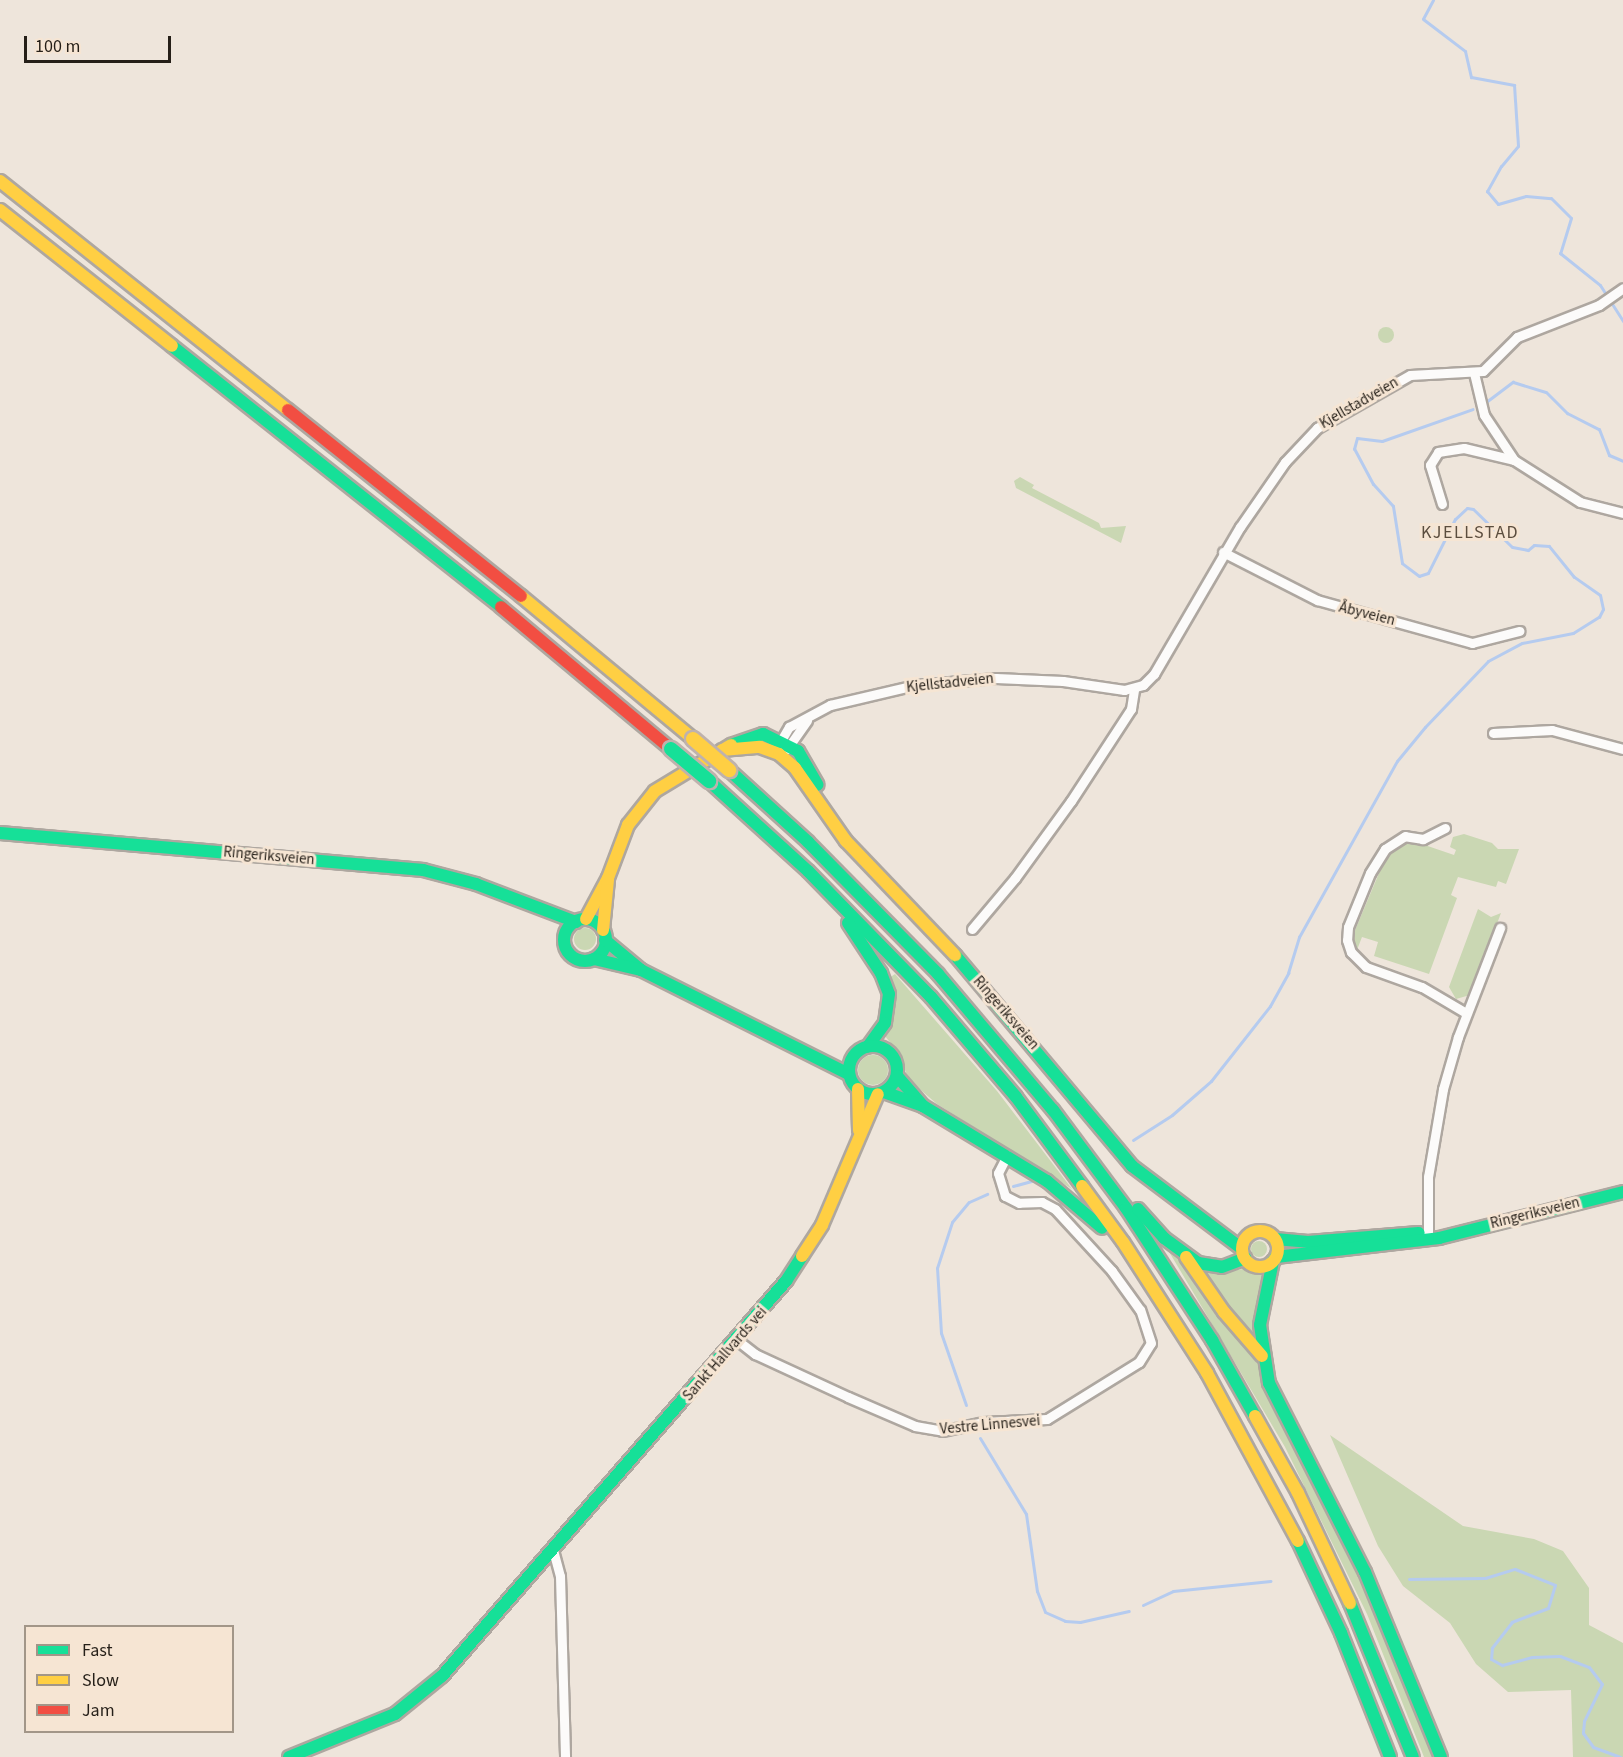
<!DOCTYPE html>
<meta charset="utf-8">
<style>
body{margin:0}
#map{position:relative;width:1623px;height:1757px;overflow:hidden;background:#eee5db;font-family:"Source Sans 3",sans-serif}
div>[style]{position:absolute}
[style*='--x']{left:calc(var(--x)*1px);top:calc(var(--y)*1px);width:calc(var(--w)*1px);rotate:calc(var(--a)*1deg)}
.green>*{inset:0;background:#cad7b3}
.round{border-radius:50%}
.stream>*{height:3px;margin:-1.5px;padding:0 1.5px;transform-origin:1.5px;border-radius:1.5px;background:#b5cbef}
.roads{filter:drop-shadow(2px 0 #aea7a0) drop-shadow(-2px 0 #aea7a0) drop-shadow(0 2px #aea7a0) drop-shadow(0 -2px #aea7a0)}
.street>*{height:9px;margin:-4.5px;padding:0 4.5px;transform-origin:4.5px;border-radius:4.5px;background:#fcfbfa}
.fast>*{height:12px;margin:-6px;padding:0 6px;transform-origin:6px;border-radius:6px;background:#16e098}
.fast>.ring{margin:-6px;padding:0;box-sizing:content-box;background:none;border:12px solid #16e098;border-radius:50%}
.slow>*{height:12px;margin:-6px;padding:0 6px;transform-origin:6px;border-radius:6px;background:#ffcf43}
.slow>.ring{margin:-6px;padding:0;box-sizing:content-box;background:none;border:12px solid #ffcf43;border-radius:50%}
.jam>*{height:12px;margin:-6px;padding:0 6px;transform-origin:6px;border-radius:6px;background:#f24e42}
.bridges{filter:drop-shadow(2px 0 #bfb2ad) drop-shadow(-2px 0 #bfb2ad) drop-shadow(0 2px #bfb2ad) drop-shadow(0 -2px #bfb2ad)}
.fast-bridge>*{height:14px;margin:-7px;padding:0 7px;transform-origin:7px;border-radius:7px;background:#16e098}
.slow-bridge>*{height:14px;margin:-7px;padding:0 7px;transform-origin:7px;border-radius:7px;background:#ffcf43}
span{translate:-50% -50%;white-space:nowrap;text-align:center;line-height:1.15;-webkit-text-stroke:6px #f6e5d3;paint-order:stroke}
.street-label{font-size:15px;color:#251f18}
.quarter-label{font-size:18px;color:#5b4d3e;letter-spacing:1.5px}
.legend{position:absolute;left:24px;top:1625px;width:210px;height:108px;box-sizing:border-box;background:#f6e5d3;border:2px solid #a29688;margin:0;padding:8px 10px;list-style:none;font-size:18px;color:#251f18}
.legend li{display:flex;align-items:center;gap:12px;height:30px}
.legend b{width:30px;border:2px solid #a29688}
.scale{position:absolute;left:24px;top:36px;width:147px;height:27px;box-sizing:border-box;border:3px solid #251f18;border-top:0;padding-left:8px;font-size:18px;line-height:21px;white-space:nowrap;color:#251f18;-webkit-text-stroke:4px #f6e5d3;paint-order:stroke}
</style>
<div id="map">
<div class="green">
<div class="round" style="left:1378px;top:327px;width:16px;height:16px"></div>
<div style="clip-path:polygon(1020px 477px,1034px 485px,1032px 488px,1099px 523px,1101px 528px,1126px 526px,1121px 543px,1016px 488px,1014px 481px)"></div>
<div style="clip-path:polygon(1464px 834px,1492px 843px,1498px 849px,1519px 849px,1506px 884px,1498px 881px,1496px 887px,1458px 877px,1451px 895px,1457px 898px,1429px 974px,1374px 956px,1378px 942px,1362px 937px,1357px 950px,1353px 935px,1382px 866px,1393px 851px,1404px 843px,1416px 842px,1454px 855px,1456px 850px,1450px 847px,1453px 837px)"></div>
<div style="clip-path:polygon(1478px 909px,1491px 917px,1501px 913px,1470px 995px,1456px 999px,1449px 987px)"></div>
<div class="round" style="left:574px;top:928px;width:22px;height:22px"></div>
<div style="clip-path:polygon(895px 974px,997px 1091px,1072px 1189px,937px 1104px,908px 1079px,900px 1055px,885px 1036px,889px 978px)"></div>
<div class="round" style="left:858px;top:1055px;width:30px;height:30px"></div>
<div class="round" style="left:1251px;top:1241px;width:16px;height:16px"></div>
<div style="clip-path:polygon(1168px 1250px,1184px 1262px,1254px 1352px,1353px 1558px,1436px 1757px,1424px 1757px,1367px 1614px,1285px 1447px)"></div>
<div style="clip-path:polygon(1243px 1269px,1265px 1271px,1256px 1339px,1202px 1271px,1214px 1274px)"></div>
<div style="clip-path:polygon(1330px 1435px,1463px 1526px,1534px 1539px,1563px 1551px,1589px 1588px,1589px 1625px,1623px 1643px,1623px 1757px,1573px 1757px,1571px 1690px,1508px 1692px,1476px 1664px,1450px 1623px,1403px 1586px,1378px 1546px)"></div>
</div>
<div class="stream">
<div style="--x:1433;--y:0;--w:21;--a:118"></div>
<div style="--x:1423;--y:19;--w:53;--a:37.3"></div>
<div style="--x:1465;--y:51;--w:27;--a:77"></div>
<div style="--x:1471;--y:77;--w:44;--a:10.5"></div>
<div style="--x:1514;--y:85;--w:61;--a:86.2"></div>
<div style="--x:1518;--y:146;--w:26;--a:130"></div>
<div style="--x:1501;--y:166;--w:29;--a:119"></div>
<div style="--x:1487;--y:191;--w:17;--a:50"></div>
<div style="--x:1498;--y:204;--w:29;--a:-16"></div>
<div style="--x:1526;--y:196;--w:25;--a:5"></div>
<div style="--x:1551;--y:198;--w:28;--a:45"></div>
<div style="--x:1571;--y:218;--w:37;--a:107"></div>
<div style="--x:1560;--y:253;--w:51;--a:38.7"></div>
<div style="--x:1600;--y:285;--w:43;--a:57.4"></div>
<div style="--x:1486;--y:402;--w:34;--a:-37"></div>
<div style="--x:1513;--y:382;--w:34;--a:17"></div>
<div style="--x:1546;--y:392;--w:30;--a:45"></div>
<div style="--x:1567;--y:413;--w:36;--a:27"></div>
<div style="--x:1599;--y:429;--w:28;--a:69"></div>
<div style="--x:1609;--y:455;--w:15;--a:23"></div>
<div style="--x:1133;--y:1140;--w:46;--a:-32.7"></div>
<div style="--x:1172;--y:1115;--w:52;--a:-41.1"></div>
<div style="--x:1211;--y:1081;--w:95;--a:-51.8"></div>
<div style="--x:1270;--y:1006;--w:38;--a:-61"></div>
<div style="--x:1288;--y:973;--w:38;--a:-73"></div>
<div style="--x:1299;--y:937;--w:201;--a:-60.9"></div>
<div style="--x:1397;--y:761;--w:44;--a:-50.5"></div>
<div style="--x:1425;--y:727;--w:91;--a:-46.3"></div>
<div style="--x:1488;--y:661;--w:38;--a:-28"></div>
<div style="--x:1522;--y:643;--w:52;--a:-11.1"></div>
<div style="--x:1573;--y:633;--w:31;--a:-32"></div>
<div style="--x:1599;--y:617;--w:9;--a:-63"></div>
<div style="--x:1603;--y:609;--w:14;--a:-102"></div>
<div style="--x:1600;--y:595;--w:32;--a:-145"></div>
<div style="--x:1574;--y:577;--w:40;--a:-129"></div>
<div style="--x:1549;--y:546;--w:15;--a:-176"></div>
<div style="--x:1534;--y:545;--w:8;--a:140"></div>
<div style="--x:1528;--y:550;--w:16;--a:-169"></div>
<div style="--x:1512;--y:547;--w:54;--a:-135.7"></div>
<div style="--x:1473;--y:509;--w:6;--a:-171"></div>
<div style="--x:1467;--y:508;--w:16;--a:137"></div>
<div style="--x:1455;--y:519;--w:60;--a:116.6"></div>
<div style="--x:1428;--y:573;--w:9;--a:162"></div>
<div style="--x:1419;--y:576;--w:21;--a:-143"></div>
<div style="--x:1402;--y:563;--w:58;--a:-99"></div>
<div style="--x:1393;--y:506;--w:30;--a:-132"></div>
<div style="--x:1373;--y:484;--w:40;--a:-118"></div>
<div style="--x:1354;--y:449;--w:11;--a:-75"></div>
<div style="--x:1357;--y:438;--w:25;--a:7"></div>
<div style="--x:1382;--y:441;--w:96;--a:-19.4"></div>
<div style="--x:1013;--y:1186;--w:20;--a:-15"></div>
<div style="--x:966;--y:1405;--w:76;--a:-109.1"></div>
<div style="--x:941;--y:1333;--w:65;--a:-93.5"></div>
<div style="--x:937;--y:1268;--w:48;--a:-71.9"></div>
<div style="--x:952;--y:1222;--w:26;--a:-50"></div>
<div style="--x:969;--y:1202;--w:20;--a:-24"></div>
<div style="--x:980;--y:1438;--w:89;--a:58.8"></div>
<div style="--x:1026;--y:1514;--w:78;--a:81.9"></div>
<div style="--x:1037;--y:1591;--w:22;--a:69"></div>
<div style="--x:1045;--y:1612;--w:22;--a:24"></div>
<div style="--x:1065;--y:1621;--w:15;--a:4"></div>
<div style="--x:1080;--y:1622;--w:50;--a:-12.7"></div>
<div style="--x:1409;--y:1579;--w:76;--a:-0.8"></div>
<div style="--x:1485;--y:1578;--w:31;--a:-17"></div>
<div style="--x:1515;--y:1569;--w:43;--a:21.8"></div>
<div style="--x:1555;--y:1585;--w:24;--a:107"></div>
<div style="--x:1548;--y:1608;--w:39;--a:159"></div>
<div style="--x:1512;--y:1622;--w:33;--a:128"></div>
<div style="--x:1492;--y:1648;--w:11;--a:95"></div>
<div style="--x:1491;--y:1659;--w:13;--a:29"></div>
<div style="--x:1502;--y:1665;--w:31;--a:-15"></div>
<div style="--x:1532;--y:1657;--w:28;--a:-2"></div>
<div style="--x:1560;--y:1656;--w:31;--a:21"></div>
<div style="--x:1589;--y:1667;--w:21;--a:53"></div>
<div style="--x:1602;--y:1684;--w:41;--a:115.9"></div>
<div style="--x:1584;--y:1721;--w:12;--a:95"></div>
<div style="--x:1583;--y:1733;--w:17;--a:54"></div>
<div style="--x:1593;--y:1747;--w:29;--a:20"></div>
<div style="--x:1143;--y:1605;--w:33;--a:-25"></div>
<div style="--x:1173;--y:1591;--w:98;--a:-5.9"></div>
</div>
<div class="roads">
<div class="street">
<div style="--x:1474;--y:373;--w:43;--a:76.6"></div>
<div style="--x:1484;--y:415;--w:54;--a:56.3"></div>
<div style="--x:1514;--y:460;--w:78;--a:32.5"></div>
<div style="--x:1580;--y:502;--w:44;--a:14.3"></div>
<div style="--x:1442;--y:504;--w:41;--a:-107.1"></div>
<div style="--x:1430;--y:465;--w:15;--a:-58"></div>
<div style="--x:1438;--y:452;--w:26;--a:-9"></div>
<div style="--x:1464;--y:448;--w:51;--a:13.5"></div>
<div style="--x:1223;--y:552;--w:106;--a:27.1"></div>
<div style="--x:1317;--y:600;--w:161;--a:15.5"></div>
<div style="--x:1472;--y:643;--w:49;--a:-14.3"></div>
<div style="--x:1493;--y:733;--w:59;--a:-2.9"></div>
<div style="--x:1552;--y:730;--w:73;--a:15"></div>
<div style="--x:779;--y:744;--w:20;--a:-60"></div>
<div style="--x:789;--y:727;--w:47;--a:-28.2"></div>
<div style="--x:830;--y:705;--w:87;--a:-13.2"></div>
<div style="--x:915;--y:685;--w:81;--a:-4.9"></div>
<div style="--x:996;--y:678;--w:67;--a:2.6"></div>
<div style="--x:1063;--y:681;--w:62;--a:8.4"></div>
<div style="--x:1124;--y:690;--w:20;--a:-15"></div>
<div style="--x:1143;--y:685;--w:16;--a:-45"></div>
<div style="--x:1154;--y:674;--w:170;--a:-59.7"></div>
<div style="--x:1240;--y:527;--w:79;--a:-55.3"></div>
<div style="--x:1285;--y:462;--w:47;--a:-46.7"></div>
<div style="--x:1317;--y:428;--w:107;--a:-29.7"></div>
<div style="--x:1410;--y:375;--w:73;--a:-3.1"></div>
<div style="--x:1483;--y:371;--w:48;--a:-45"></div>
<div style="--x:1517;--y:337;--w:88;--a:-21.3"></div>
<div style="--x:1599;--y:305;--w:29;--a:-35"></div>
<div style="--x:787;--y:749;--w:35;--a:-55"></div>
<div style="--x:1445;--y:828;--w:25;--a:153"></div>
<div style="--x:1423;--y:839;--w:18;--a:-171"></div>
<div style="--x:1405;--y:836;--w:24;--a:147"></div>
<div style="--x:1385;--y:849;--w:28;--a:122"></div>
<div style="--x:1370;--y:873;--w:58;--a:112.2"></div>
<div style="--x:1348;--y:927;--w:13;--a:94"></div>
<div style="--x:1347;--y:940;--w:13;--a:72"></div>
<div style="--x:1351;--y:952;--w:21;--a:45"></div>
<div style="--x:1366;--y:967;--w:59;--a:19.7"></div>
<div style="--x:1422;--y:987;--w:51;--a:30.6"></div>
<div style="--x:972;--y:929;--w:67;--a:-49.9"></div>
<div style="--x:1015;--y:878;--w:95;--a:-54"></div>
<div style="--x:1071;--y:801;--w:110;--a:-56.9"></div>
<div style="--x:1131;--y:709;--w:20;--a:-81"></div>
<div style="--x:1428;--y:1240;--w:63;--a:-90"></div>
<div style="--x:1428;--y:1177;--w:89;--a:-80.3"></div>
<div style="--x:1443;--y:1089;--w:54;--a:-73.9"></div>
<div style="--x:1458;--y:1037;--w:117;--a:-68.9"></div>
<div style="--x:737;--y:1340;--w:23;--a:38"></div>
<div style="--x:755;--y:1354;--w:102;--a:24.8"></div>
<div style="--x:848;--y:1397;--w:73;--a:23.4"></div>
<div style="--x:915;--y:1426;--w:27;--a:10"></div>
<div style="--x:942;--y:1431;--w:43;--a:-12.1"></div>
<div style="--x:984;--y:1422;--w:63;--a:-2.7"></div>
<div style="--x:1047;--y:1419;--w:108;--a:-31.8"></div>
<div style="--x:1139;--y:1362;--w:22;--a:-58"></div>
<div style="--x:1151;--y:1343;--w:35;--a:-108"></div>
<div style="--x:1140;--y:1310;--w:48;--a:-125.7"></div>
<div style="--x:1112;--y:1271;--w:84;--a:-132.6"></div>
<div style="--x:1055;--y:1209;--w:15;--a:-152"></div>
<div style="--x:1042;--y:1202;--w:23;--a:178"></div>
<div style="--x:1019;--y:1203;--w:16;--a:-153"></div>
<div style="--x:1005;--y:1196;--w:24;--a:-107"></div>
<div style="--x:998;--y:1173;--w:20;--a:-63"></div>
<div style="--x:553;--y:1550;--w:27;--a:75"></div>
<div style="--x:560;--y:1576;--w:181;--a:88.4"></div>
</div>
<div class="fast">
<div style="--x:172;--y:346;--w:420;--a:38.4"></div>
<div style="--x:731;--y:745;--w:34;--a:-19"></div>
<div style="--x:763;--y:734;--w:39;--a:26"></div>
<div style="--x:798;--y:751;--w:39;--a:60"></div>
<div style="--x:729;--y:770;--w:107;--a:42.3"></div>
<div style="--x:808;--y:842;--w:185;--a:45.4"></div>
<div style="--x:938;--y:974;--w:178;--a:49.8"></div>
<div style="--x:1053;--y:1110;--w:122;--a:53.3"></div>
<div style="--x:1126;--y:1208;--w:158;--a:56.9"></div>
<div style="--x:1212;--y:1340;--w:87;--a:60.5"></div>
<div style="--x:709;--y:781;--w:134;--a:42.3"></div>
<div style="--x:808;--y:871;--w:176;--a:45.7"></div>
<div style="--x:931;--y:997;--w:131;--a:49.6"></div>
<div style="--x:1016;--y:1097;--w:111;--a:53.4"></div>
<div style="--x:0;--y:833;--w:425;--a:5"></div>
<div style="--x:423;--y:870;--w:55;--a:14.8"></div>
<div style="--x:476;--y:884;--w:107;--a:20.8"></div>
<div class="ring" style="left:564px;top:919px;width:30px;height:30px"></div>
<div style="--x:848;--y:923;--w:60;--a:56.6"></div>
<div style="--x:881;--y:973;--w:22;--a:69"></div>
<div style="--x:889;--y:994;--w:29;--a:98"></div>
<div style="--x:885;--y:1023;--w:29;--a:126"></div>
<div style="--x:605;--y:940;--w:47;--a:39.8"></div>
<div style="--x:641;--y:970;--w:233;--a:26.6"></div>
<div style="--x:955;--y:955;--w:275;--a:50"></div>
<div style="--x:1132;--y:1166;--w:138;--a:37"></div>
<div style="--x:594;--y:959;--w:48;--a:13.2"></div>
<div class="ring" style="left:849px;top:1046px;width:36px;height:36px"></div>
<div style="--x:897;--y:1076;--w:40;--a:49"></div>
<div style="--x:923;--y:1106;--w:145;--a:31.2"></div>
<div style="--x:1047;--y:1181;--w:72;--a:40.5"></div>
<div style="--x:884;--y:1092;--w:41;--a:19.7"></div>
<div style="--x:1138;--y:1209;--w:39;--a:48"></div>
<div style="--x:1164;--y:1238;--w:42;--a:36.3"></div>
<div style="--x:1198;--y:1263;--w:24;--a:9"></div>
<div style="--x:1222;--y:1267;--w:25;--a:-21"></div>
<div style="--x:1275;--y:1239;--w:33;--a:5"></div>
<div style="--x:1308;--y:1242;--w:111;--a:-4.6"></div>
<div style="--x:1276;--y:1257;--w:164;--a:-6.6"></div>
<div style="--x:1439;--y:1238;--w:190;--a:-14"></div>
<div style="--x:1273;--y:1261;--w:65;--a:101.5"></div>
<div style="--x:1260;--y:1325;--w:59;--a:81.2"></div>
<div style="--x:1269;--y:1383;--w:212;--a:63.1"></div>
<div style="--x:1365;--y:1572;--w:200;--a:67.7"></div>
<div style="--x:1298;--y:1541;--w:102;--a:64.9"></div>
<div style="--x:1341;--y:1633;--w:133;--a:68.4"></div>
<div style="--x:1350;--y:1603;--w:166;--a:67.8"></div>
<div style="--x:289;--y:1757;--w:114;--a:-22.1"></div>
<div style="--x:395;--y:1714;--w:60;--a:-39"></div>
<div style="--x:442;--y:1676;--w:524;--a:-48.95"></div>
<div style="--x:786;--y:1281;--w:30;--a:-57"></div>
</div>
<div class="slow">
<div style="--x:0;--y:181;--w:368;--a:38.5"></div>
<div style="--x:0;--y:210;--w:219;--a:38.3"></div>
<div style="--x:521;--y:596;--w:224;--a:39.7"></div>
<div style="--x:722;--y:750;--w:38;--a:-5"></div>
<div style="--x:760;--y:747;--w:20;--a:20"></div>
<div style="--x:779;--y:754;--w:21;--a:41"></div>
<div style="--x:795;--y:768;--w:89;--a:55.1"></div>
<div style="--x:846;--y:841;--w:158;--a:46.3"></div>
<div style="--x:586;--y:919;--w:47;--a:-61.8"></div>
<div style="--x:608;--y:878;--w:57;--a:-69.3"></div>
<div style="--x:628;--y:825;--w:43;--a:-51.5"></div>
<div style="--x:655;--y:791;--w:89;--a:-31.2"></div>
<div style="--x:603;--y:930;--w:50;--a:-84.3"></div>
<div style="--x:858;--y:1089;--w:41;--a:88.6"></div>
<div style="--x:1082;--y:1186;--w:69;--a:53.8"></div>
<div style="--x:1123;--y:1242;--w:156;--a:57.3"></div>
<div style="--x:1207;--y:1373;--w:191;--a:61.6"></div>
<div class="ring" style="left:1242px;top:1231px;width:24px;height:24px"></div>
<div style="--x:802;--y:1256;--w:37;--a:-57"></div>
<div style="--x:822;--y:1225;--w:142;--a:-66.9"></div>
<div style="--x:1186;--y:1257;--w:67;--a:55.4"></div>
<div style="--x:1224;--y:1312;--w:58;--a:49.2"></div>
<div style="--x:1255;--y:1416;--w:88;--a:60.8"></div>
<div style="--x:1298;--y:1493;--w:122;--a:64.7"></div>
</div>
<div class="jam">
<div style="--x:288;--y:410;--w:298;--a:38.6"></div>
<div style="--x:501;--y:607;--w:222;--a:39.9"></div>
</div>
</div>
<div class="bridges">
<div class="fast-bridge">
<div style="--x:671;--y:749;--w:50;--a:40.1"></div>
</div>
<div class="slow-bridge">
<div style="--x:693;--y:739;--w:48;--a:40.7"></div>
</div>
</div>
<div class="street-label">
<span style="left:1359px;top:403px;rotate:-30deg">Kjellstadveien</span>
<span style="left:1367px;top:614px;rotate:14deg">Åbyveien</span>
<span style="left:950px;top:683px;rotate:-6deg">Kjellstadveien</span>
<span style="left:269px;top:856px;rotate:5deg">Ringeriksveien</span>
<span style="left:1006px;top:1013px;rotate:49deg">Ringeriksveien</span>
<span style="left:1535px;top:1213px;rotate:-14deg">Ringeriksveien</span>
<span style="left:725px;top:1354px;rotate:-49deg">Sankt Hallvards vei</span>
<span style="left:990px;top:1425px;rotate:-5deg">Vestre Linnesvei</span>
</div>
<div class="quarter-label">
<span style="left:1470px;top:533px">KJELLSTAD</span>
</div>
<ul class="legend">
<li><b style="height:8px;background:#16e098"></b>Fast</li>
<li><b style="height:8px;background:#ffcf43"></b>Slow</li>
<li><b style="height:8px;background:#f24e42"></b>Jam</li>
</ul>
<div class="scale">100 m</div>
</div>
